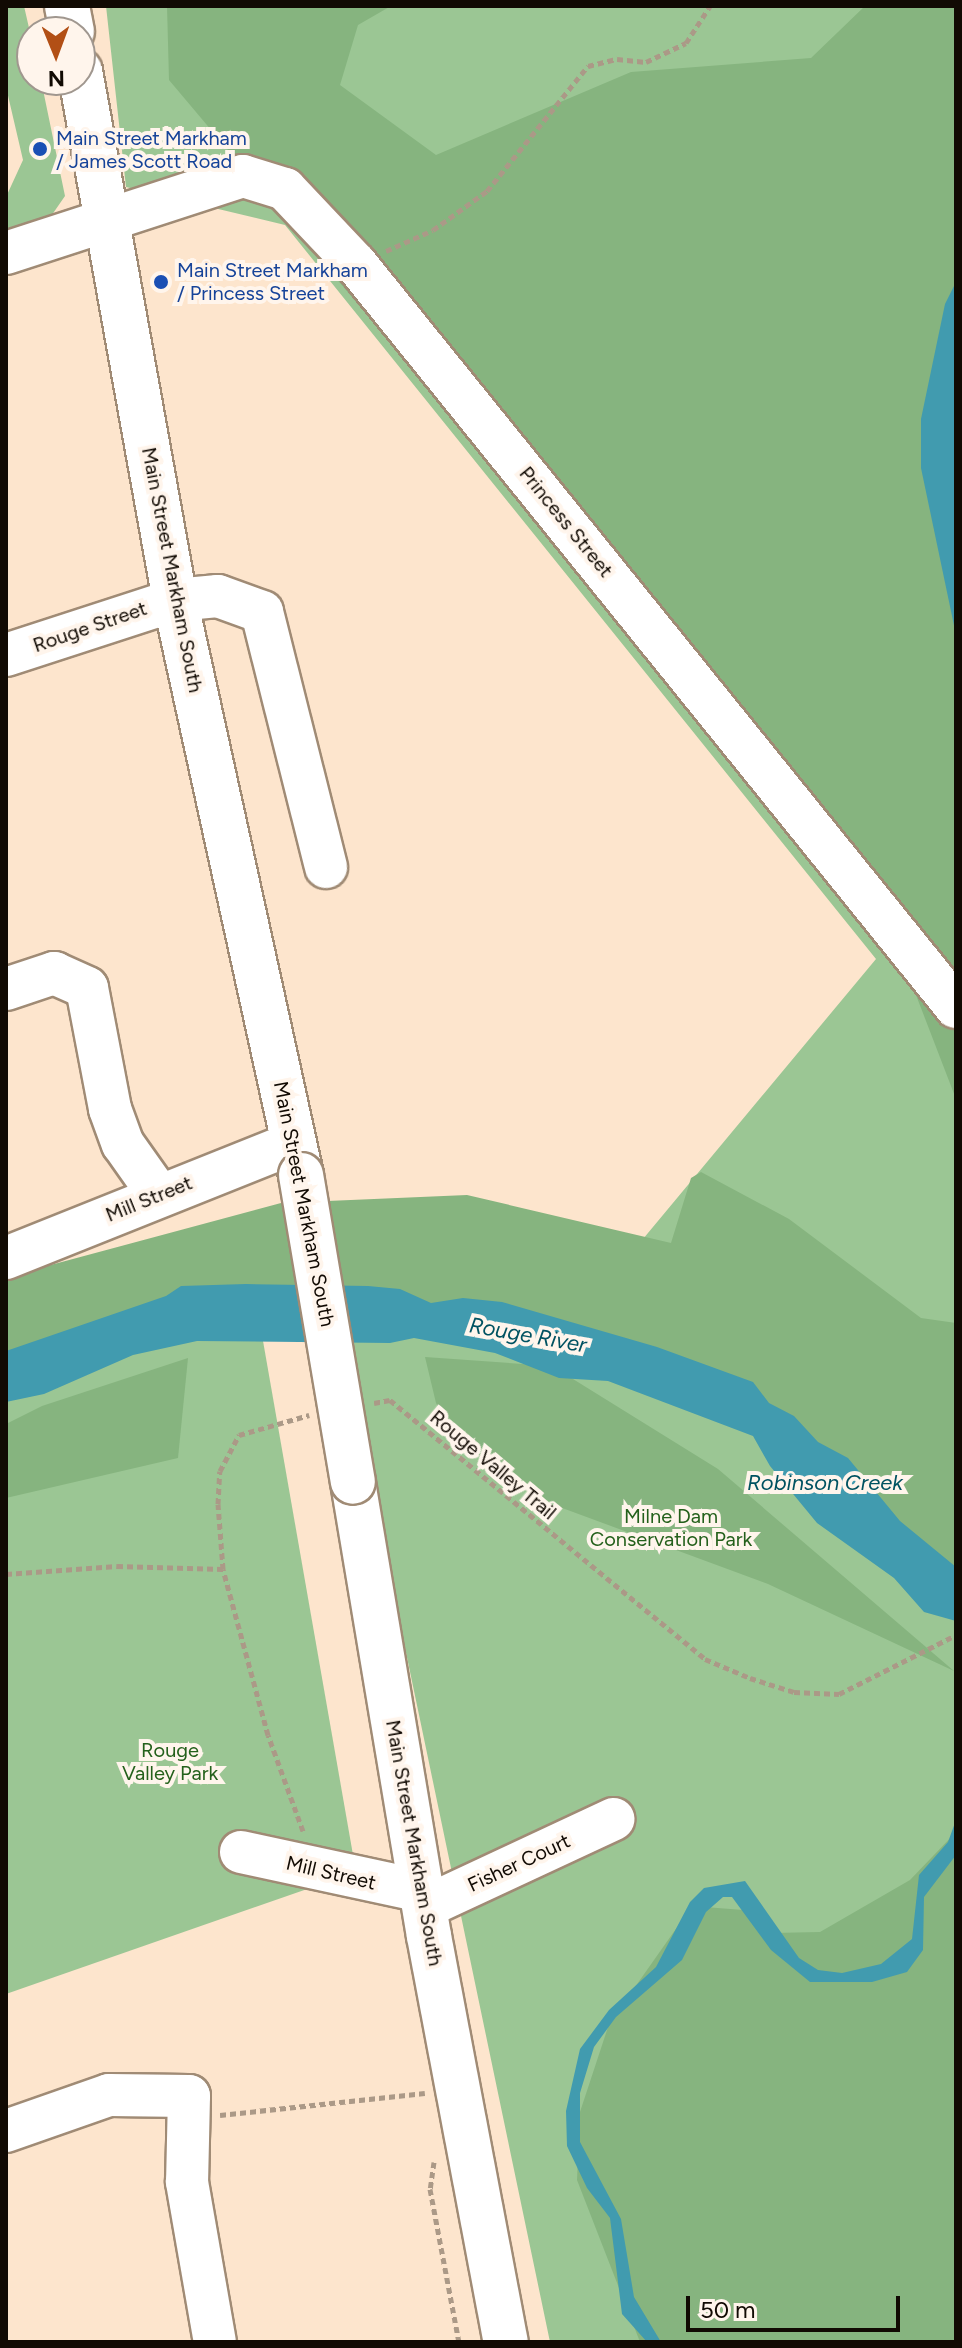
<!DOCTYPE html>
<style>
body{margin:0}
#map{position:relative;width:962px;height:2348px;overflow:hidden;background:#fde5cd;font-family:Figtree,sans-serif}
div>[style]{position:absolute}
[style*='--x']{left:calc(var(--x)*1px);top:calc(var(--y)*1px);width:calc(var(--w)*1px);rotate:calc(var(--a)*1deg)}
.green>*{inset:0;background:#9bc694}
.forest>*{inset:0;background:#86b47f}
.water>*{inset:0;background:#419baf}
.path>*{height:5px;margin-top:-2.5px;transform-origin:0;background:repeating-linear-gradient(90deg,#ab9987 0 6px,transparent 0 10px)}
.roads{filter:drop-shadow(2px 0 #a08b75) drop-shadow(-2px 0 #a08b75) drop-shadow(0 2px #a08b75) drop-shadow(0 -2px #a08b75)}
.minor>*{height:42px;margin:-21px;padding:0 21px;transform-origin:21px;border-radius:21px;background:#fff}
.major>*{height:44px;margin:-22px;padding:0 22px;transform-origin:22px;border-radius:22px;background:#fff}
.bridges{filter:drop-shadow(2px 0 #a08b75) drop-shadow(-2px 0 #a08b75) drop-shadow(0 2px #a08b75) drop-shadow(0 -2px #a08b75)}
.major-bridge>*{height:44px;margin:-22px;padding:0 22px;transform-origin:22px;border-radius:22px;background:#fff}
.dots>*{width:22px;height:22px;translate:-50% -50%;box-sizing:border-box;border:4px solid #fff5ec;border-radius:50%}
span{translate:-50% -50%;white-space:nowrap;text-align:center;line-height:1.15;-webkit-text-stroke:8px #fff5ec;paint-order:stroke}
.transit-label{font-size:20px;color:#164399}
.left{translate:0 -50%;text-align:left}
.street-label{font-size:20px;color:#110a03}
.park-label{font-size:20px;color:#24601b}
.water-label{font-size:22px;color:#005261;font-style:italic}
.frame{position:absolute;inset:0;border:8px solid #110a03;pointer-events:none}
.north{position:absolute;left:16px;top:16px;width:80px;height:80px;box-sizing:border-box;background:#fff5ec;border:2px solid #a0978f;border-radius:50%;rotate:179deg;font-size:22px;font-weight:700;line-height:32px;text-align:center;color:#110a03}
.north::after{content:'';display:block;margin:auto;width:28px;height:36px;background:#b24f15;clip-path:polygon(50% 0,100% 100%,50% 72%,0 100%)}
.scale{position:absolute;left:686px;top:2296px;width:214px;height:36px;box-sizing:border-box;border:4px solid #110a03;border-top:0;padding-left:10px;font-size:24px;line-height:28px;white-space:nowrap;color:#110a03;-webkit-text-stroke:6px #fff5ec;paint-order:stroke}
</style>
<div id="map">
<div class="green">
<div style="clip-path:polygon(6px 6px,24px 6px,32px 41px,32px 80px,41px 80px,65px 196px,47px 222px,6px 234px,6px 197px,23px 160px,6px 87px)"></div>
<div style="clip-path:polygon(106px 6px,956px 6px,956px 2313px,912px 2342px,550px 2342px,385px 1552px,324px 1202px,638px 1245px,876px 959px,285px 225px,126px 187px)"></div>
<div style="clip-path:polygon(242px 1221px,356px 1872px,6px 1994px,6px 1299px)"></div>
</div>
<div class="forest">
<div style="clip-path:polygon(167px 6px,391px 6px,358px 25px,340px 85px,436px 155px,631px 72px,811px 58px,865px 6px,956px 6px,956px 1099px,896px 943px,169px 80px)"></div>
<div style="clip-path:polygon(701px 1172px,789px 1219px,921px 1318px,956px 1323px,956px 1572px,720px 1400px,386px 1301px,6px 1355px,6px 1277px,281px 1203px,467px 1195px,671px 1243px,691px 1178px)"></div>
<div style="clip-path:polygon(425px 1357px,552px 1366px,718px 1469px,954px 1671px,768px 1584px,546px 1502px,457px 1442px,436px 1403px)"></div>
<div style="clip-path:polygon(188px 1358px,178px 1458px,6px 1498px,6px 1424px,42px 1406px)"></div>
<div style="clip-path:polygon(956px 1832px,956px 2342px,640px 2342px,577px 2180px,580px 2112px,609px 2024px,692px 1906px,743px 1910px,772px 1933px,820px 1932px,910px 1880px)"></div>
</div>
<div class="water">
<div style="clip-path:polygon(956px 282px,956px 635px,921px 468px,921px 419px,945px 304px)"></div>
<div style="clip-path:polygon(246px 1284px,368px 1286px,400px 1289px,431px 1303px,463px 1298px,502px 1302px,657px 1347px,753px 1382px,769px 1403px,794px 1416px,818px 1442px,848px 1458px,900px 1521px,956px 1567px,956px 1621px,924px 1612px,894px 1578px,817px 1523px,770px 1466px,753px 1436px,608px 1381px,559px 1378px,495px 1353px,414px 1338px,390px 1343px,197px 1341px,133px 1355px,44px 1394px,6px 1402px,6px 1351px,166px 1296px,181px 1286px)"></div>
<div style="clip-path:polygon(956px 1820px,956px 1855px,924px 1897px,923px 1950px,907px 1972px,872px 1982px,810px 1982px,771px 1950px,732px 1897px,723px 1897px,706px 1912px,682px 1960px,616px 2017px,594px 2047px,580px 2093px,580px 2142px,621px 2219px,634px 2297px,661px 2342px,647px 2342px,622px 2314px,610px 2218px,587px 2188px,567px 2146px,566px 2111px,580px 2049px,609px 2010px,656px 1967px,690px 1902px,704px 1888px,745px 1881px,799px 1958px,818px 1970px,842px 1973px,881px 1964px,912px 1939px,919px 1875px,948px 1842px)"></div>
</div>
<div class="path">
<div style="--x:386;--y:251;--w:51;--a:-24.1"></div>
<div style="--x:433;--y:230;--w:67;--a:-35.8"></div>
<div style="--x:487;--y:191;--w:161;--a:-51.1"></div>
<div style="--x:588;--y:66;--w:30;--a:-14"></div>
<div style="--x:617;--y:59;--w:29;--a:6"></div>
<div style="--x:646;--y:62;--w:44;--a:-25.4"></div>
<div style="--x:686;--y:43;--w:44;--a:-57"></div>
<div style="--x:374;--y:1403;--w:16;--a:-11"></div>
<div style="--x:390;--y:1400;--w:408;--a:39.4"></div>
<div style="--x:705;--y:1659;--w:49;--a:22.9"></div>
<div style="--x:750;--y:1678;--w:46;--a:17.7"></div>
<div style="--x:794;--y:1692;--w:45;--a:2.5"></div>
<div style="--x:839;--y:1694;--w:131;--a:-26.8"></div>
<div style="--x:6;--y:1574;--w:111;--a:-4.1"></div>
<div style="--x:117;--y:1566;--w:106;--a:1.6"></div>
<div style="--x:303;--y:1831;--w:102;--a:-110"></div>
<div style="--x:268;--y:1735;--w:172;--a:-105.2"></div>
<div style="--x:223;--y:1569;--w:65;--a:-94.4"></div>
<div style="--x:218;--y:1504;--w:33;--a:-87"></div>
<div style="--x:220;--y:1471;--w:41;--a:-62.2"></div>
<div style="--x:239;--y:1435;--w:73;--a:-15.9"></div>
<div style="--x:220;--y:2115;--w:206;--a:-6.1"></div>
<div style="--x:434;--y:2162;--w:27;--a:98"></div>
<div style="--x:430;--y:2189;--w:156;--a:79.3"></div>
</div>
<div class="roads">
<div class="minor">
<div style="--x:6;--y:253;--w:249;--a:-18"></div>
<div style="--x:243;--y:176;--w:44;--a:17.2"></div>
<div style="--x:285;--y:189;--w:103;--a:46.6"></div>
<div style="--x:356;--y:264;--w:955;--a:51.08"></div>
<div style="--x:6;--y:655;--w:178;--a:-18"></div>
<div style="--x:175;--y:600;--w:43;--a:-5.3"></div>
<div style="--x:218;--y:596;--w:47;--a:20"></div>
<div style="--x:262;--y:612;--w:263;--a:75.9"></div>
<div style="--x:6;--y:989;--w:51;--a:-18.4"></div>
<div style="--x:54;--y:973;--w:36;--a:24"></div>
<div style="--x:87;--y:988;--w:123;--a:79.2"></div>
<div style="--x:110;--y:1109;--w:37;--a:70"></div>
<div style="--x:123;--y:1144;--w:62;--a:54.8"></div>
<div style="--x:6;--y:1258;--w:309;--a:-21.8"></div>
<div style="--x:241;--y:1852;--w:185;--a:12.2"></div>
<div style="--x:425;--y:1907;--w:208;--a:-25"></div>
<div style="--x:6;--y:2131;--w:109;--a:-19.3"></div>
<div style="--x:109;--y:2095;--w:80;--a:0.7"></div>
<div style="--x:189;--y:2096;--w:86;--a:91.3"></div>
<div style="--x:187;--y:2182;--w:162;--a:80.1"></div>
</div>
<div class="major">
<div style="--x:67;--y:6;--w:26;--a:79"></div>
<div style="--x:80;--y:71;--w:537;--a:79.82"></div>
<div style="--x:175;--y:600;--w:589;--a:77.64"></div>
<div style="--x:353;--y:1482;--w:460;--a:80.5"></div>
<div style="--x:429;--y:1936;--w:413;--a:79.3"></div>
</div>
</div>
<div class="bridges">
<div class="major-bridge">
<div style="--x:301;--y:1175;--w:311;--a:80.4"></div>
</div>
</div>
<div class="dots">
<div style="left:40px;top:149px;background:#1a4fb4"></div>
<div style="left:161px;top:282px;background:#1a4fb4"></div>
</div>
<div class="transit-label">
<span class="left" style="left:56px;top:150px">Main Street Markham<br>/ James Scott Road</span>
<span class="left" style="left:177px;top:282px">Main Street Markham<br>/ Princess Street</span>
</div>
<div class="street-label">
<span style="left:566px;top:522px;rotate:51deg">Princess Street</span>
<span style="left:172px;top:570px;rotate:79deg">Main Street Markham South</span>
<span style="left:90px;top:627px;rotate:-19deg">Rouge Street</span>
<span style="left:149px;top:1199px;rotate:-22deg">Mill Street</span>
<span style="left:304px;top:1204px;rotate:79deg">Main Street Markham South</span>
<span style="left:493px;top:1465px;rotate:40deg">Rouge Valley Trail</span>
<span style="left:414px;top:1843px;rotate:80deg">Main Street Markham South</span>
<span style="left:519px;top:1863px;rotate:-25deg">Fisher Court</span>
<span style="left:331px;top:1873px;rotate:13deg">Mill Street</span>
</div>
<div class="park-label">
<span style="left:671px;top:1528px">Milne Dam<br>Conservation Park</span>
<span style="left:170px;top:1762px">Rouge<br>Valley Park</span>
</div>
<div class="water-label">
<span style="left:528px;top:1335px;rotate:10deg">Rouge River</span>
<span style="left:825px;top:1483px">Robinson Creek</span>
</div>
<div class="frame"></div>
<div class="north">N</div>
<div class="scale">50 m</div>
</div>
